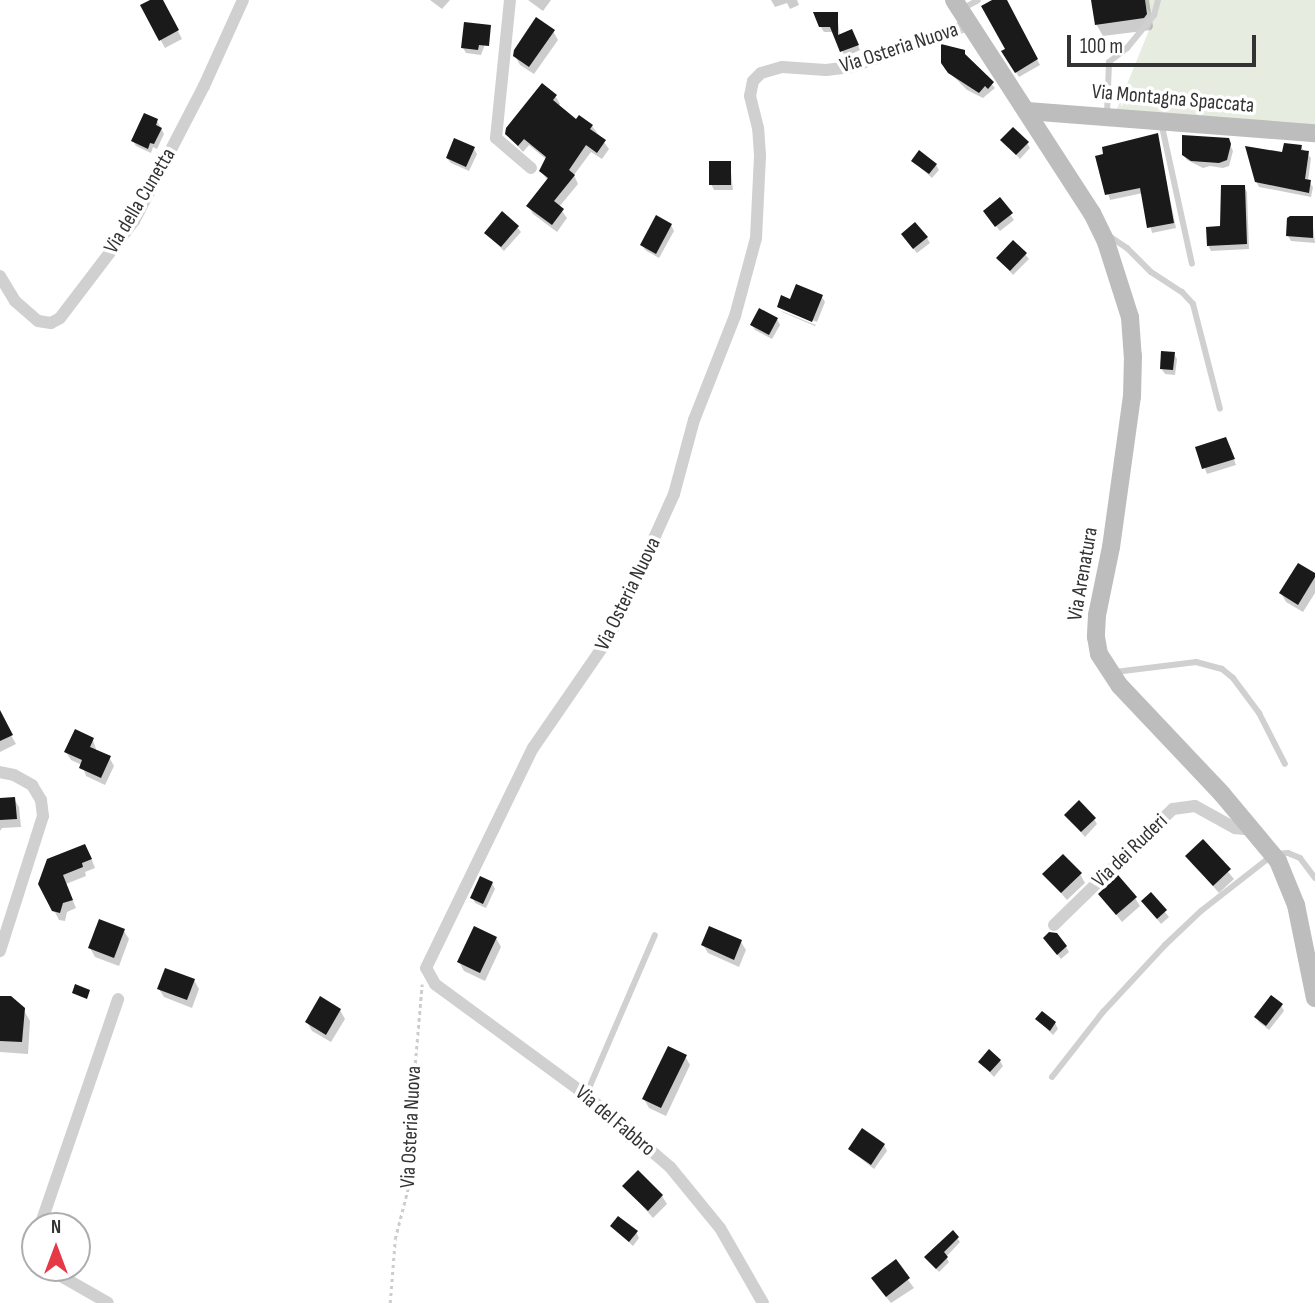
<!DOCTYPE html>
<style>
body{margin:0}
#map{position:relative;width:1315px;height:1303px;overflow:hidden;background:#fff;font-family:"Sofia Sans Condensed",sans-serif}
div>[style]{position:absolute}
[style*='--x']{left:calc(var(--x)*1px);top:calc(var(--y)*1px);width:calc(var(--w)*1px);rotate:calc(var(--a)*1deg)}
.green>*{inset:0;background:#e6ecdf}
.shadow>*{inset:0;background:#0003}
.building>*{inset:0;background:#1a1a1a}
.path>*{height:2.5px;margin-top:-1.25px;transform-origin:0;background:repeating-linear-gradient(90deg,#cdcdcd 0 3.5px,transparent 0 7px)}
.lane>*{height:6px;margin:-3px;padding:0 3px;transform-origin:3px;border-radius:3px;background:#d0d0d0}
.street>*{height:12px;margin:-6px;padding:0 6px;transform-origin:6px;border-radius:6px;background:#d0d0d0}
.secondary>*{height:18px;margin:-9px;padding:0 9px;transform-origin:9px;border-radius:9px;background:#bdbdbd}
span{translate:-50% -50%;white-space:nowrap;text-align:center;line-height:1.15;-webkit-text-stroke:7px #fff;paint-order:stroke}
.street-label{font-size:21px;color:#333}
.north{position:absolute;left:21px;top:1212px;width:70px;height:70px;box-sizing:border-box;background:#fff;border:2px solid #adadad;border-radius:50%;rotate:0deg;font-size:19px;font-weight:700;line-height:28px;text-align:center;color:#333}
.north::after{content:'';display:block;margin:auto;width:24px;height:32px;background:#e63946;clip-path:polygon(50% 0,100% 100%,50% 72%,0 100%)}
.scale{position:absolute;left:1067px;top:35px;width:189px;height:32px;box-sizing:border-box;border:4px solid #333;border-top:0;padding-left:9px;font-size:21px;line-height:24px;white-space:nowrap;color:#333;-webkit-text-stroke:5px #fff;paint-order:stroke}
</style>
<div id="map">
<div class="green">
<div style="clip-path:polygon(1141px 0,1315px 0,1315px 133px,1114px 116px,1154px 18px)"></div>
</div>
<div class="shadow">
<div style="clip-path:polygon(154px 0,162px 0,182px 39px,165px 48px,142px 6px)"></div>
<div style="clip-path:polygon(430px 0,450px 0,442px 9px)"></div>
<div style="clip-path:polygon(528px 0,551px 0,543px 11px)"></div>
<div style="clip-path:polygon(771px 0,797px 0,799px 5px,790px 9px,787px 3px,775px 7px)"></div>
<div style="clip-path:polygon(995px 0,1005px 0,1040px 65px,1019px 77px,1003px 52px,1007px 49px)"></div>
<div style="clip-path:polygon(1093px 0,1149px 0,1153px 27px,1151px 30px,1103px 36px,1096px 24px)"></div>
<div style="clip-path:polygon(837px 14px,840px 36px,854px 36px,860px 50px,845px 57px,834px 32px,824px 32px,820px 26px)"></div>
<div style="clip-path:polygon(490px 31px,481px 55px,466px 53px,463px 48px)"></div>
<div style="clip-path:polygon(553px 31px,558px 40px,534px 74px,520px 65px,515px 56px)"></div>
<div style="clip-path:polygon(967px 57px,995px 88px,983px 98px,967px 90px,946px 69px)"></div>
<div style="clip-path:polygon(543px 86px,556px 97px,560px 104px,558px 107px,576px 122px,592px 126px,609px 149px,602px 159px,591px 152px,574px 175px,578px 184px,559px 207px,567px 218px,557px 232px,533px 214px,528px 206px,548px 181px,541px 171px,547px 160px,529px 145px,523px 152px,507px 134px)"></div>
<div style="clip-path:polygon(157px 121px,164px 134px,157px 149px,153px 147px,151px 153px,136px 146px,133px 141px)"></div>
<div style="clip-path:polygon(1157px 135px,1176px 228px,1152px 233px,1143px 193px,1110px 200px,1097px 158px)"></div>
<div style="clip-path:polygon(1002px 140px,1027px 143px,1030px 148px,1020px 159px)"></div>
<div style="clip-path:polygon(1228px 140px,1233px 151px,1229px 166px,1223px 168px,1210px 166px,1203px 168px,1187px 160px,1183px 154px)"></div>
<div style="clip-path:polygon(1301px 147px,1311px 158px,1308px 181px,1313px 187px,1311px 197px,1259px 187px,1256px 181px,1284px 154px)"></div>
<div style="clip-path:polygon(474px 149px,477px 154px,469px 171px,451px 163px,447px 158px)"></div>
<div style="clip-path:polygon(913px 161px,936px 165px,939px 170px,932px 178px)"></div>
<div style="clip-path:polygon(730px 163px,733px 190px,714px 190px,711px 184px)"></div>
<div style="clip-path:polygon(1244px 187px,1247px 192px,1249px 249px,1211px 251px,1208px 245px)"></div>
<div style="clip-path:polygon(1000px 200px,1014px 220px,1000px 231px,988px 216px)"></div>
<div style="clip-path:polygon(1312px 218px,1315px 243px,1291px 241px,1288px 236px)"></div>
<div style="clip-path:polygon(671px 225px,674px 231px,659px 258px,645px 250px,642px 245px)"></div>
<div style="clip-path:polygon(517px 227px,521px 232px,504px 251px,486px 233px)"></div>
<div style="clip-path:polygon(927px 238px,930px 243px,917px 253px,906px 240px)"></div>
<div style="clip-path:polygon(1025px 254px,1029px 259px,1013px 275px,998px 258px)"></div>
<div style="clip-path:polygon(822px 297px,825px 302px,817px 322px,778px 307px)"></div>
<div style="clip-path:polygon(781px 311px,816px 325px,815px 326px,782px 312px)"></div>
<div style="clip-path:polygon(777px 319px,780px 325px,772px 339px,755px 330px,752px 325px)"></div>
<div style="clip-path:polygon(1174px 354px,1177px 359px,1175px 375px,1165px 374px,1161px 368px)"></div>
<div style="clip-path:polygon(1228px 444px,1236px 465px,1207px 474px,1197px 448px)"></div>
<div style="clip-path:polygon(1315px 575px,1315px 593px,1303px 612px,1286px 602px,1281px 593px)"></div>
<div style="clip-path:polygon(0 716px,16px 744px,0 752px)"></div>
<div style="clip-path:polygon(93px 740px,97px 752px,109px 757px,114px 766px,105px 785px,86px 776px,82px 765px,71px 760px,66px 752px)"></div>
<div style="clip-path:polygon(0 799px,14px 799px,19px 807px,21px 827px,2px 828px,0 831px)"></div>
<div style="clip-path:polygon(1066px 815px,1094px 819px,1097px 824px,1085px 837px)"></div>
<div style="clip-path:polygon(1203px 842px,1234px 879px,1219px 893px,1187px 856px)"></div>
<div style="clip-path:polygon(90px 855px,95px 868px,85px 872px,86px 876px,66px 884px,76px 908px,67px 912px,65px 921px,59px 920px,40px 884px)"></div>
<div style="clip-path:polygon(1044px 874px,1080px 874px,1085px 883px,1067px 900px)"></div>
<div style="clip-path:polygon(492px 883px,495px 889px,486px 908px,475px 903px,472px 897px)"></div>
<div style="clip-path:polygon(1100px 894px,1135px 898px,1140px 906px,1122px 922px)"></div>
<div style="clip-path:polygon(1151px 895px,1169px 917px,1161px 924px,1143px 902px)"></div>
<div style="clip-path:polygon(124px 931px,129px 939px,119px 966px,95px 957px,90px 948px)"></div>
<div style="clip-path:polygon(496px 938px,501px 947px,485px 981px,464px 971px,459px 962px)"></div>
<div style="clip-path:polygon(741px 942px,746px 950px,739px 967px,708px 953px,703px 945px)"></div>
<div style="clip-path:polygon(1048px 943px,1066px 947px,1069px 952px,1061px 959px)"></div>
<div style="clip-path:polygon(194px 980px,199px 989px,192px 1008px,164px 997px,159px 989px)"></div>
<div style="clip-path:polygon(0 999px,23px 1009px,30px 1021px,28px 1054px,0 1052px)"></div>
<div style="clip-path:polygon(1281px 1005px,1284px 1011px,1269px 1030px,1259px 1022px,1256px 1017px)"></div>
<div style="clip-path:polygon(340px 1010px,345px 1019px,331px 1042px,312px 1031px,307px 1022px)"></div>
<div style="clip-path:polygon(1038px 1020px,1055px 1023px,1058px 1029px,1053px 1035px)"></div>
<div style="clip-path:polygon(685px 1056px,690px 1065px,666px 1116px,649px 1108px,644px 1099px)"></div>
<div style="clip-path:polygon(1000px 1061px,1003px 1066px,994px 1077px,980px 1062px)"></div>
<div style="clip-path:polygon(884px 1145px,887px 1151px,874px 1169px,850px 1150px)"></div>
<div style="clip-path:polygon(625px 1186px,662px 1196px,667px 1204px,653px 1218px)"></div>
<div style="clip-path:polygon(612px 1227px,636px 1232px,639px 1238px,633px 1246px)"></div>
<div style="clip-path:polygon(953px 1232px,960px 1242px,946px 1257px,949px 1262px,939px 1272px,929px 1261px)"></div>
<div style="clip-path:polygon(895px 1262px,914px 1288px,891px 1303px,878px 1287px)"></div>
</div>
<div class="building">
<div style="clip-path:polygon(150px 0,163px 0,179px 30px,159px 41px,140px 5px)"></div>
<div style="clip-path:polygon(992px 0,1007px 0,1038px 59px,1015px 73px,1001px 51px,1005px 49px,981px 6px)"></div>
<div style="clip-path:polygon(1091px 0,1145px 0,1147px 14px,1144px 18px,1095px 25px)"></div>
<div style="clip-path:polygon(813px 12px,838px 12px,838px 35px,852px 29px,859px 45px,840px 52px,830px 27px,819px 27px)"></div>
<div style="clip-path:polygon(536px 17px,555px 30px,529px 67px,513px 56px,514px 50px)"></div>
<div style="clip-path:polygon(464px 22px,491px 25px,489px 46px,479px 45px,478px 50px,461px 48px)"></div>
<div style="clip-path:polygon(941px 44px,965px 50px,965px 54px,994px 82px,988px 89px,985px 86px,979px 93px,948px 73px,941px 63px)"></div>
<div style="clip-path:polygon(542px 83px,557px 95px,553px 100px,576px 119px,579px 115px,593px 125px,590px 129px,606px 140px,597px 153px,586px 145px,569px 170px,575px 175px,554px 201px,564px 209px,552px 225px,526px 206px,548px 178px,539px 171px,546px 157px,524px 139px,518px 146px,505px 134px,506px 128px)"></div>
<div style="clip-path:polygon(144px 113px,158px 119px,156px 125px,162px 128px,154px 144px,150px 143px,148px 149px,131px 141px)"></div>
<div style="clip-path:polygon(1013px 127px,1029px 142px,1016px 155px,1000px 140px)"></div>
<div style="clip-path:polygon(1158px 133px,1174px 223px,1147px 228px,1140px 188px,1105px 195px,1095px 156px,1103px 154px,1102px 147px)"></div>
<div style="clip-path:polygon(1182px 135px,1229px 138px,1231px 144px,1227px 160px,1219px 163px,1191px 161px,1182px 155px)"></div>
<div style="clip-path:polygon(454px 138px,475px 147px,466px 167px,446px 158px)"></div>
<div style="clip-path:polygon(1284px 143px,1302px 145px,1301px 150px,1309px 151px,1305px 179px,1311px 180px,1309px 193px,1255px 182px,1245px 146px,1282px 152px)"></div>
<div style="clip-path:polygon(919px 150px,937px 164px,929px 174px,911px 161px)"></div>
<div style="clip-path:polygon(709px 161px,731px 161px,731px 185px,709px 185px)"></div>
<div style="clip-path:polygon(1221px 185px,1245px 185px,1247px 244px,1207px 246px,1206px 227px,1220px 226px)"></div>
<div style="clip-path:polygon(1000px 197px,1013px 213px,995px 227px,983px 211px)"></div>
<div style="clip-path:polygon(502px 211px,519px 226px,501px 247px,484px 233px)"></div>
<div style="clip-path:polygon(656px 215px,672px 224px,656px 254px,640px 245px)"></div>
<div style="clip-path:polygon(1290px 216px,1313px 216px,1313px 238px,1286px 236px,1287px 218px)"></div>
<div style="clip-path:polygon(915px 222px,928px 237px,913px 249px,901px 234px)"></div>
<div style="clip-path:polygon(1013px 240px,1027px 253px,1010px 271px,996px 258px)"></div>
<div style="clip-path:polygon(796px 284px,823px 295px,812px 322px,777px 307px,781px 295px,790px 299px)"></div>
<div style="clip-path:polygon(759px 308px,778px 318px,769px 335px,750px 325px)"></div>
<div style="clip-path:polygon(1161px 351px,1175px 352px,1173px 370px,1160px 369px)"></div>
<div style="clip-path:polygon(1226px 437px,1235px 459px,1202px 469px,1195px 447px)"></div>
<div style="clip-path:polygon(1298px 563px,1315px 573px,1315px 577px,1298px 605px,1279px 593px)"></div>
<div style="clip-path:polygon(0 710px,13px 735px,0 741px)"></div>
<div style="clip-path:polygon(75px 729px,94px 738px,90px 747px,111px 756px,101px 778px,79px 768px,82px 760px,64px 752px)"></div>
<div style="clip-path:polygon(15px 797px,17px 819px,0 820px,0 798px)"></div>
<div style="clip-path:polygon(1079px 800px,1096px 818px,1081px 832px,1064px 815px)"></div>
<div style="clip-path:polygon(1203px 839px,1231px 869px,1213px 886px,1185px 856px)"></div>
<div style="clip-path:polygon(85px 844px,92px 859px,82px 863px,83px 867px,63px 875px,73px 900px,63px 903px,60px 913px,52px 911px,38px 884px,47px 859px)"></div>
<div style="clip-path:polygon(1063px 854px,1082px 873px,1061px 893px,1042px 874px)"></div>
<div style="clip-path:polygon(1118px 875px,1137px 897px,1116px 915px,1098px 894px)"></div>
<div style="clip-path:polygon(480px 876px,493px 882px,483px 904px,470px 898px)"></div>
<div style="clip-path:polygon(1151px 892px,1167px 910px,1157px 919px,1141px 901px)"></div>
<div style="clip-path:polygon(99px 919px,125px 929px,114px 958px,88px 948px)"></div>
<div style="clip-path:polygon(474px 926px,497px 937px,480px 973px,457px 962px)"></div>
<div style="clip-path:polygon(709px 926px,742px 940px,734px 960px,701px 945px)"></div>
<div style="clip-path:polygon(1049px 932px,1057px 933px,1067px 946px,1057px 955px,1043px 938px)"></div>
<div style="clip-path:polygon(165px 968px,195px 979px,187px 1000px,157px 989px)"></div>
<div style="clip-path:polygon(75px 984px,90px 990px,87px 999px,72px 993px)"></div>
<div style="clip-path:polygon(1271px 995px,1283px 1004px,1266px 1026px,1254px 1017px)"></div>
<div style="clip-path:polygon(0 996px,11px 996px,25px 1008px,22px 1042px,0 1041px)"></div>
<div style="clip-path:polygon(320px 996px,341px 1009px,326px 1035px,305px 1022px)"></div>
<div style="clip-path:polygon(1042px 1011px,1056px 1022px,1050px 1031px,1035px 1019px)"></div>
<div style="clip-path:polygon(668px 1046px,687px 1055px,661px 1108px,642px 1099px)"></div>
<div style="clip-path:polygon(989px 1049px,1001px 1060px,990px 1072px,978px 1062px)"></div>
<div style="clip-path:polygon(862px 1128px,885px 1144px,871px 1165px,848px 1149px)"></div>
<div style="clip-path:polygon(638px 1170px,663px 1195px,648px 1211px,622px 1186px)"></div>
<div style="clip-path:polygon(618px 1216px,638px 1231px,629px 1242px,610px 1226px)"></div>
<div style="clip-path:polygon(953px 1230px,959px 1237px,944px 1252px,948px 1257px,936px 1269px,924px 1257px)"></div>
<div style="clip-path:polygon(896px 1259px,910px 1278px,886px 1297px,871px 1278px)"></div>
</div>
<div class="path">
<div style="--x:390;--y:1303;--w:64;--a:-85.5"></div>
<div style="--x:395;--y:1239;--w:68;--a:-75.6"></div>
<div style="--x:412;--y:1173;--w:75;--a:-90"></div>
<div style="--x:412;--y:1098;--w:114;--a:-85"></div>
</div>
<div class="lane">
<div style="--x:962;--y:9;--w:18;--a:-29"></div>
<div style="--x:1107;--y:114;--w:52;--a:-87.8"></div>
<div style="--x:1109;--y:62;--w:23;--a:-38"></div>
<div style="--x:1127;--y:48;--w:43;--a:-50.7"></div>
<div style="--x:1154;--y:15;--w:16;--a:-75"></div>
<div style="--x:1161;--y:122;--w:145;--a:77.7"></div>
<div style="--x:1109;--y:236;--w:22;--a:34"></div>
<div style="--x:1127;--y:248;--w:34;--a:45"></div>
<div style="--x:1151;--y:272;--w:37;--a:33"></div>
<div style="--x:1182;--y:292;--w:16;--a:47"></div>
<div style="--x:1193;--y:304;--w:108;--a:75.6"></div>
<div style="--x:1115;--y:672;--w:82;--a:-7"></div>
<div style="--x:1196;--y:662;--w:27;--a:15"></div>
<div style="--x:1222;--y:669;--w:14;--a:39"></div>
<div style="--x:1233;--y:678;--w:44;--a:53.4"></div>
<div style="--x:1259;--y:713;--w:57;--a:63"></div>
<div style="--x:1052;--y:1077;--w:83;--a:-51.9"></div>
<div style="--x:1103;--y:1012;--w:91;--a:-47.2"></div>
<div style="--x:1165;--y:945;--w:50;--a:-43.4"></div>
<div style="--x:1201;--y:911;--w:93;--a:-38"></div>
<div style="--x:1274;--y:854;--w:14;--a:-4"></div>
<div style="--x:1288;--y:853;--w:13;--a:23"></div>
<div style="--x:1300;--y:858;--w:25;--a:53"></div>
<div style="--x:586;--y:1095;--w:174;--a:-66.7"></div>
</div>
<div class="street">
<div style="--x:510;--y:0;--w:139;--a:95.8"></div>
<div style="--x:496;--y:138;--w:46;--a:40.6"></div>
<div style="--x:0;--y:276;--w:29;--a:59"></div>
<div style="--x:15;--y:301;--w:30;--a:41"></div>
<div style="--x:38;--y:321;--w:13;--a:9"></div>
<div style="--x:51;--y:323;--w:10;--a:-29"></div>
<div style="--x:60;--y:318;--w:122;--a:-52.7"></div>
<div style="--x:134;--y:221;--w:152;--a:-62.6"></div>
<div style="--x:204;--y:86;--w:94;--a:-65.6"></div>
<div style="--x:0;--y:772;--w:14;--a:12"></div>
<div style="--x:14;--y:775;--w:21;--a:29"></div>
<div style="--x:32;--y:785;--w:17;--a:59"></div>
<div style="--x:41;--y:800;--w:16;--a:83"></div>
<div style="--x:43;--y:816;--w:142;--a:107.7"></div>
<div style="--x:1054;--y:925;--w:166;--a:-44.3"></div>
<div style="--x:1173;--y:809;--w:22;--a:-8"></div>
<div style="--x:1195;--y:806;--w:46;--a:28.8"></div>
<div style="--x:1235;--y:828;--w:19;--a:6"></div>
<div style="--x:40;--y:1226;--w:240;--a:-71"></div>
<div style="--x:47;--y:1268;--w:70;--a:29.8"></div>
<div style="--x:763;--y:1303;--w:86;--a:-119.8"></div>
<div style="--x:720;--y:1228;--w:79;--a:-129.3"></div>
<div style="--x:670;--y:1167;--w:111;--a:-139.4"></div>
<div style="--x:586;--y:1095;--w:187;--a:-143.7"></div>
<div style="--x:435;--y:984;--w:18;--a:-119"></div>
<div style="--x:426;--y:968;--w:245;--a:-64.1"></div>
<div style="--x:533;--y:748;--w:134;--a:-55.4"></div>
<div style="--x:609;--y:638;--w:158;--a:-65.7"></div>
<div style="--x:674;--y:494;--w:77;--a:-74.9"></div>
<div style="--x:694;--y:420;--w:112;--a:-68.5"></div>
<div style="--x:735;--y:316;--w:81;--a:-74.9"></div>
<div style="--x:756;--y:238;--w:83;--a:-87.2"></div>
<div style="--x:760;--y:155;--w:27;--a:-94"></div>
<div style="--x:758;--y:128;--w:33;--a:-104"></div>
<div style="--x:750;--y:96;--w:15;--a:-79"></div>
<div style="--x:753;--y:81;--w:11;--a:-45"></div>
<div style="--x:761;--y:73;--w:22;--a:-16"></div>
<div style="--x:782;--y:67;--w:44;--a:3.9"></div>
<div style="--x:826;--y:70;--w:25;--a:-7"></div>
<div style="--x:851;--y:67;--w:124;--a:-19.7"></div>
</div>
<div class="secondary">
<div style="--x:954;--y:0;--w:254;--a:57.1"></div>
<div style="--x:1092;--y:213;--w:32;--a:64"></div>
<div style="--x:1106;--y:242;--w:79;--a:72.3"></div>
<div style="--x:1130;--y:317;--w:39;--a:86"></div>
<div style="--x:1133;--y:356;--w:40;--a:91.4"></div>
<div style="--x:1132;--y:396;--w:152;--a:97.9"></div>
<div style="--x:1111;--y:547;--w:69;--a:101.6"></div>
<div style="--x:1097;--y:615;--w:22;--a:93"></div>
<div style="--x:1096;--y:637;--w:17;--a:80"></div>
<div style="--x:1099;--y:654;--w:38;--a:57"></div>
<div style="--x:1120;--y:686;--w:149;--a:46.6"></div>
<div style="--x:1222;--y:794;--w:87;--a:50.1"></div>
<div style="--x:1278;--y:861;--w:48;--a:67.8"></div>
<div style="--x:1296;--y:905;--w:95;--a:78.5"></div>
<div style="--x:1027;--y:111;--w:289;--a:4.4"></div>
</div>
<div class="street-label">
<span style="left:899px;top:48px;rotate:-18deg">Via Osteria Nuova</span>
<span style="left:1173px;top:99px;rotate:5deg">Via Montagna Spaccata</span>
<span style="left:140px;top:201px;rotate:-59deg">Via della Cunetta</span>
<span style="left:1083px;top:574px;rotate:-80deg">Via Arenatura</span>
<span style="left:628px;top:594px;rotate:-64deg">Via Osteria Nuova</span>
<span style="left:1130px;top:851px;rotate:-44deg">Via dei Ruderi</span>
<span style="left:615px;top:1121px;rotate:40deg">Via del Fabbro</span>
<span style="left:411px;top:1127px;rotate:-87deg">Via Osteria Nuova</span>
</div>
<div class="north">N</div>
<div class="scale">100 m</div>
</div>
